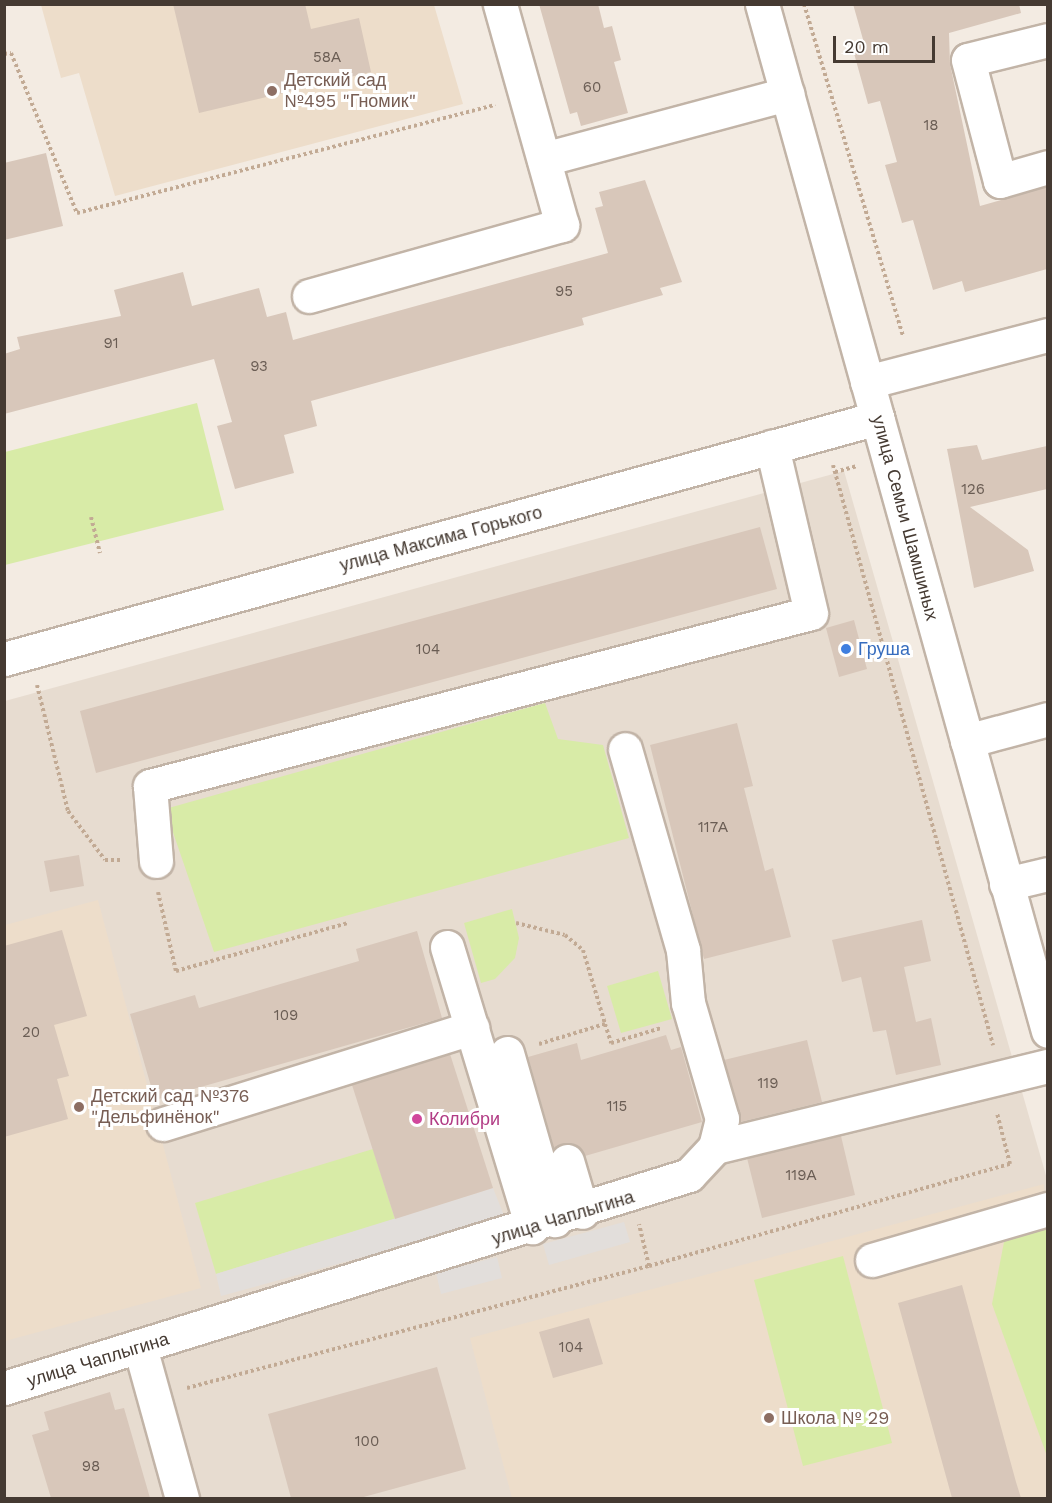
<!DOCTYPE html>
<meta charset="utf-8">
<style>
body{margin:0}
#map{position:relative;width:1052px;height:1503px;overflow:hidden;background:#f3ebe2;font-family:"Work Sans",sans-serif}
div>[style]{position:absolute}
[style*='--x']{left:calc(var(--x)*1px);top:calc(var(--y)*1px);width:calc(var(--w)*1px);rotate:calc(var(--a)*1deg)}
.residential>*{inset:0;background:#e7dcd0}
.education>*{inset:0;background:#edddca}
.green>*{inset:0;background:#d8eba7}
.parking>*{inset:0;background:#e2dedb}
.building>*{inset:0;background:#d8c7ba}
.path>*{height:4px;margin-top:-2px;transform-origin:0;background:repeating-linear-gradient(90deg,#c2aa94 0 3px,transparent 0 6px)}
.roads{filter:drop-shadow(2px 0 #c2b4a7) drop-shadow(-2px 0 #c2b4a7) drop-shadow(0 2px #c2b4a7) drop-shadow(0 -2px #c2b4a7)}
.minor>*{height:33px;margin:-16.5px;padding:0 16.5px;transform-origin:16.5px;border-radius:16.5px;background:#fff}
.dots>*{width:16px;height:16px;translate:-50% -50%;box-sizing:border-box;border:3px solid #fff;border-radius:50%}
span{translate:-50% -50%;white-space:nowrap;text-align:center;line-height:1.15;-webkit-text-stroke:6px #fff;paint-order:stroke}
.number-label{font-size:15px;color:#6a5d54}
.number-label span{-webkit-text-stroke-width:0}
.education-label{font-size:18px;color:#785e54}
.left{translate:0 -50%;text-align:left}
.street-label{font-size:18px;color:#453a32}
.shop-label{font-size:18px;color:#366cbe}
.hotel-label{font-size:18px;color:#b23c85}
.frame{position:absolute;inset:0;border:6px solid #453a32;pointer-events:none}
.scale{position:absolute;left:833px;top:36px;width:102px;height:27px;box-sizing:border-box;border:3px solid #453a32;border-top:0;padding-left:8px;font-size:18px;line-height:21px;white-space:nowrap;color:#453a32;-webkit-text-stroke:4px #fff;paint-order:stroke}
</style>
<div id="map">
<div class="residential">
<div style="clip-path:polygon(844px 471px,1047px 1179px,1047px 1498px,5px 1498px,5px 701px)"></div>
</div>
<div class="education">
<div style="clip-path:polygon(41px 5px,434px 5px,463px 104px,115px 196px,79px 73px,61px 78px)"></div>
<div style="clip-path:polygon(98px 900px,201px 1288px,5px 1341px,5px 925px)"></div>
<div style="clip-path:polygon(1044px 1184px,1047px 1498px,512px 1498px,470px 1338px)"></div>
</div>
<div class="green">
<div style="clip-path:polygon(197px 403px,224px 510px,5px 565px,5px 452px)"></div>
<div style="clip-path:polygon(545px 703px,558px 739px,603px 745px,629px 838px,214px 952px,165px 809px)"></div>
<div style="clip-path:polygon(512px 909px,519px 938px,515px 958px,495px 979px,481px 983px,464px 923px)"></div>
<div style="clip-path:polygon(658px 971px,672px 1019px,621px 1033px,607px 986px)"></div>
<div style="clip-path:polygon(373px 1149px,395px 1219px,216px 1274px,195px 1203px)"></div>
<div style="clip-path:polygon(1047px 1227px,1048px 1227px,1047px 1456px,992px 1304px,1004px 1242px)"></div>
<div style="clip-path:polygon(843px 1256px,892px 1443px,803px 1466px,754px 1280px)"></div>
</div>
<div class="parking">
<div style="clip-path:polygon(493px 1188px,505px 1218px,221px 1296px,216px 1274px)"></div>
<div style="clip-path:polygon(624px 1222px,630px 1242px,549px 1265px,543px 1244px)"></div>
<div style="clip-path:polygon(497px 1257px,502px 1278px,441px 1294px,436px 1273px)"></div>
</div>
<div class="building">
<div style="clip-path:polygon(173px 4px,305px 4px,311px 29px,359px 18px,371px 72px,199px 113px)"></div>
<div style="clip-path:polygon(539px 4px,598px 4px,604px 28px,612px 26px,621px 60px,614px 62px,628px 113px,581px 126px,577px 112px,570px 114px)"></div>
<div style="clip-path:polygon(853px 4px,1019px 4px,1021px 13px,949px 33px,950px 64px,980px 206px,1047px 187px,1047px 269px,965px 292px,962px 281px,933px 290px,913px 220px,902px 223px,885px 165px,897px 162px,880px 101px,868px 104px,852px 46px,864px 43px)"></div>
<div style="clip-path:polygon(46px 153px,63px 226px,4px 240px,4px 163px)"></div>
<div style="clip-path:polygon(645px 180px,682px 282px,660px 288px,663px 295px,582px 318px,584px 325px,311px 401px,317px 426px,284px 435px,294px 473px,235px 489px,217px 426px,232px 422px,214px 359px,4px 414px,4px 354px,20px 349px,17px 337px,121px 316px,114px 290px,183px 272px,192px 306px,259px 288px,267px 317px,286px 312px,293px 340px,608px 253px,595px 208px,603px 206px,599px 192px)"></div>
<div style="clip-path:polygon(977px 445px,982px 460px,1047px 446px,1047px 489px,970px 507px,1028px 550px,1034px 571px,974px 588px,947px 449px)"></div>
<div style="clip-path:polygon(760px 527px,777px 589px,96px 773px,80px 711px)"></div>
<div style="clip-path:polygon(854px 620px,867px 669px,839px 677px,826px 628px)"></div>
<div style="clip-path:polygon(737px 723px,753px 786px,744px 788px,765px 871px,773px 868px,791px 937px,704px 959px,650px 745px)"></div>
<div style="clip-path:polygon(79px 855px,84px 886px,50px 892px,44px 861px)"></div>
<div style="clip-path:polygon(922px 920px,931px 961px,904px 967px,916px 1022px,931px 1018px,941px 1065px,896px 1075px,886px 1030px,873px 1032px,861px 977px,842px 982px,832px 940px)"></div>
<div style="clip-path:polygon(62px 930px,87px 1016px,54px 1025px,69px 1076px,57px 1079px,68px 1119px,4px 1137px,4px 946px)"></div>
<div style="clip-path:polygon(417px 931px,442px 1018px,155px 1100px,130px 1014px,195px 995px,199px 1008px,359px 961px,356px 949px)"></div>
<div style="clip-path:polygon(666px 1035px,671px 1050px,681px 1047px,702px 1122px,585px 1156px,572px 1143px,554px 1148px,528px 1057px,577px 1043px,581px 1060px)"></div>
<div style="clip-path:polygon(807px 1040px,822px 1102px,740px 1122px,724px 1060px)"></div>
<div style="clip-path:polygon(450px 1054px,493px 1188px,395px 1219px,352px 1085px)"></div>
<div style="clip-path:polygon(841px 1136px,855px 1195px,762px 1218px,747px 1158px)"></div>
<div style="clip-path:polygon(962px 1285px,1016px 1482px,1021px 1498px,952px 1498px,898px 1303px)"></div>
<div style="clip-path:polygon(589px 1318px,603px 1364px,553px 1378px,539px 1332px)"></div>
<div style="clip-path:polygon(437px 1367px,466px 1469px,360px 1498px,291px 1498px,268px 1414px)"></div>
<div style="clip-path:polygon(110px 1392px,115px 1410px,124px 1408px,150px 1498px,51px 1498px,32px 1435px,49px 1430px,44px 1412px)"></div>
</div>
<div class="path">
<div style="--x:804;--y:4;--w:347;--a:73.4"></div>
<div style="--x:4;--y:54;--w:7;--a:-8"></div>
<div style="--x:11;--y:53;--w:173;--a:67.6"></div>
<div style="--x:77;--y:213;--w:432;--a:-14.5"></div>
<div style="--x:833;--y:465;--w:602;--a:74.58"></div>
<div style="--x:835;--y:472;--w:23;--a:-15"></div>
<div style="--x:91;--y:517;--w:37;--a:76"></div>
<div style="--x:37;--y:685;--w:130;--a:76.2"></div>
<div style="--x:68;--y:811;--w:61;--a:52.9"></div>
<div style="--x:105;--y:860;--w:18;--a:0"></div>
<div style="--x:158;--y:892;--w:81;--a:77.2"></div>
<div style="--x:176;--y:971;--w:179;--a:-15.6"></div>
<div style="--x:516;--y:923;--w:50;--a:13.8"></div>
<div style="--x:565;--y:935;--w:23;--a:40"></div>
<div style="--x:583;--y:950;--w:77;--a:73.4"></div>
<div style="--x:539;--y:1044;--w:69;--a:-16.9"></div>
<div style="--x:605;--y:1024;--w:20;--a:72"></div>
<div style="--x:611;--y:1043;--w:52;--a:-16.7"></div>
<div style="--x:649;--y:1266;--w:375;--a:-15.8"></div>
<div style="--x:1010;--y:1164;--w:53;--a:-104.3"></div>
<div style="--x:187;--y:1388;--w:478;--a:-14.8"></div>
<div style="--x:649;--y:1266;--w:43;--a:-103.4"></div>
</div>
<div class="roads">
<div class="minor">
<div style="--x:762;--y:4;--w:1066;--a:74.44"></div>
<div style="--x:1048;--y:40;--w:82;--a:166"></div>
<div style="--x:968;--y:60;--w:125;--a:75.2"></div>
<div style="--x:1000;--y:181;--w:50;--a:-16.3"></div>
<div style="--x:544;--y:159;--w:252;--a:-15"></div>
<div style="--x:309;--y:296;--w:263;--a:-15.7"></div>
<div style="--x:562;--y:225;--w:230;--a:-105.7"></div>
<div style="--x:867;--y:382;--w:187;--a:-14.6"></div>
<div style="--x:4;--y:659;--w:906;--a:-15.43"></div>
<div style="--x:967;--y:741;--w:84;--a:-15.2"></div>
<div style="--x:156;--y:861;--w:75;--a:-94.6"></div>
<div style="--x:150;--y:786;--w:683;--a:-14.67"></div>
<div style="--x:811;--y:613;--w:171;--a:-103.2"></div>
<div style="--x:1006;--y:884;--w:43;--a:-13.4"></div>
<div style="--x:447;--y:947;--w:293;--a:73.1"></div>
<div style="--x:507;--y:1053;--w:174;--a:74"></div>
<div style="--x:163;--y:1124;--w:324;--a:-17.3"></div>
<div style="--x:715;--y:1147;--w:343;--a:-13.7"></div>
<div style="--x:567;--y:1161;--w:53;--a:73.6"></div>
<div style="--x:872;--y:1260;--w:183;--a:-16.2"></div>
<div style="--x:140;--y:1347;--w:157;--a:74.5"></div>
<div style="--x:4;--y:1388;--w:717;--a:-17.27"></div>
<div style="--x:689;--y:1175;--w:38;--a:-47"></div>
<div style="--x:715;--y:1147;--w:29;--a:-76"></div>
<div style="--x:722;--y:1119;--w:121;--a:-106.3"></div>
<div style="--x:688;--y:1003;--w:53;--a:-95.4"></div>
<div style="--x:683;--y:950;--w:209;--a:-106.1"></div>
</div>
</div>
<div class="dots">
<div style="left:272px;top:91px;background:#8d6e63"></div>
<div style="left:846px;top:649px;background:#3f7fe0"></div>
<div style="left:79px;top:1107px;background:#8d6e63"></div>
<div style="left:417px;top:1119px;background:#d1479c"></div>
<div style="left:769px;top:1418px;background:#8d6e63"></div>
</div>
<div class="number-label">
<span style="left:327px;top:58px">58А</span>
<span style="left:592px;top:88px">60</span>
<span style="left:931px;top:126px">18</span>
<span style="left:564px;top:292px">95</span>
<span style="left:111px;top:344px">91</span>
<span style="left:259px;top:367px">93</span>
<span style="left:973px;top:490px">126</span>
<span style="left:428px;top:650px">104</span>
<span style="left:713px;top:828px">117А</span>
<span style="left:286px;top:1016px">109</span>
<span style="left:31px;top:1033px">20</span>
<span style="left:768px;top:1084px">119</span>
<span style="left:617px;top:1107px">115</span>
<span style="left:801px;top:1176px">119А</span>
<span style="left:571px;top:1348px">104</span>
<span style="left:367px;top:1442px">100</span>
<span style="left:91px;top:1467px">98</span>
</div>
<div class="education-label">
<span class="left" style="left:284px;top:91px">Детский сад<br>№495 "Гномик"</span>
<span class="left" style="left:91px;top:1107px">Детский сад №376<br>"Дельфинёнок"</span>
<span class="left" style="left:781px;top:1418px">Школа № 29</span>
</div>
<div class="street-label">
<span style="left:905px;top:518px;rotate:75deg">улица Семьи Шамшиных</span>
<span style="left:441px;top:539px;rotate:-15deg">улица Максима Горького</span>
<span style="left:563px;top:1218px;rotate:-17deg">улица Чаплыгина</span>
<span style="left:98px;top:1360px;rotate:-17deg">улица Чаплыгина</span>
</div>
<div class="shop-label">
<span class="left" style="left:858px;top:649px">Груша</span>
</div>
<div class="hotel-label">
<span class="left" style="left:429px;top:1119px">Колибри</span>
</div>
<div class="frame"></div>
<div class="scale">20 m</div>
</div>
